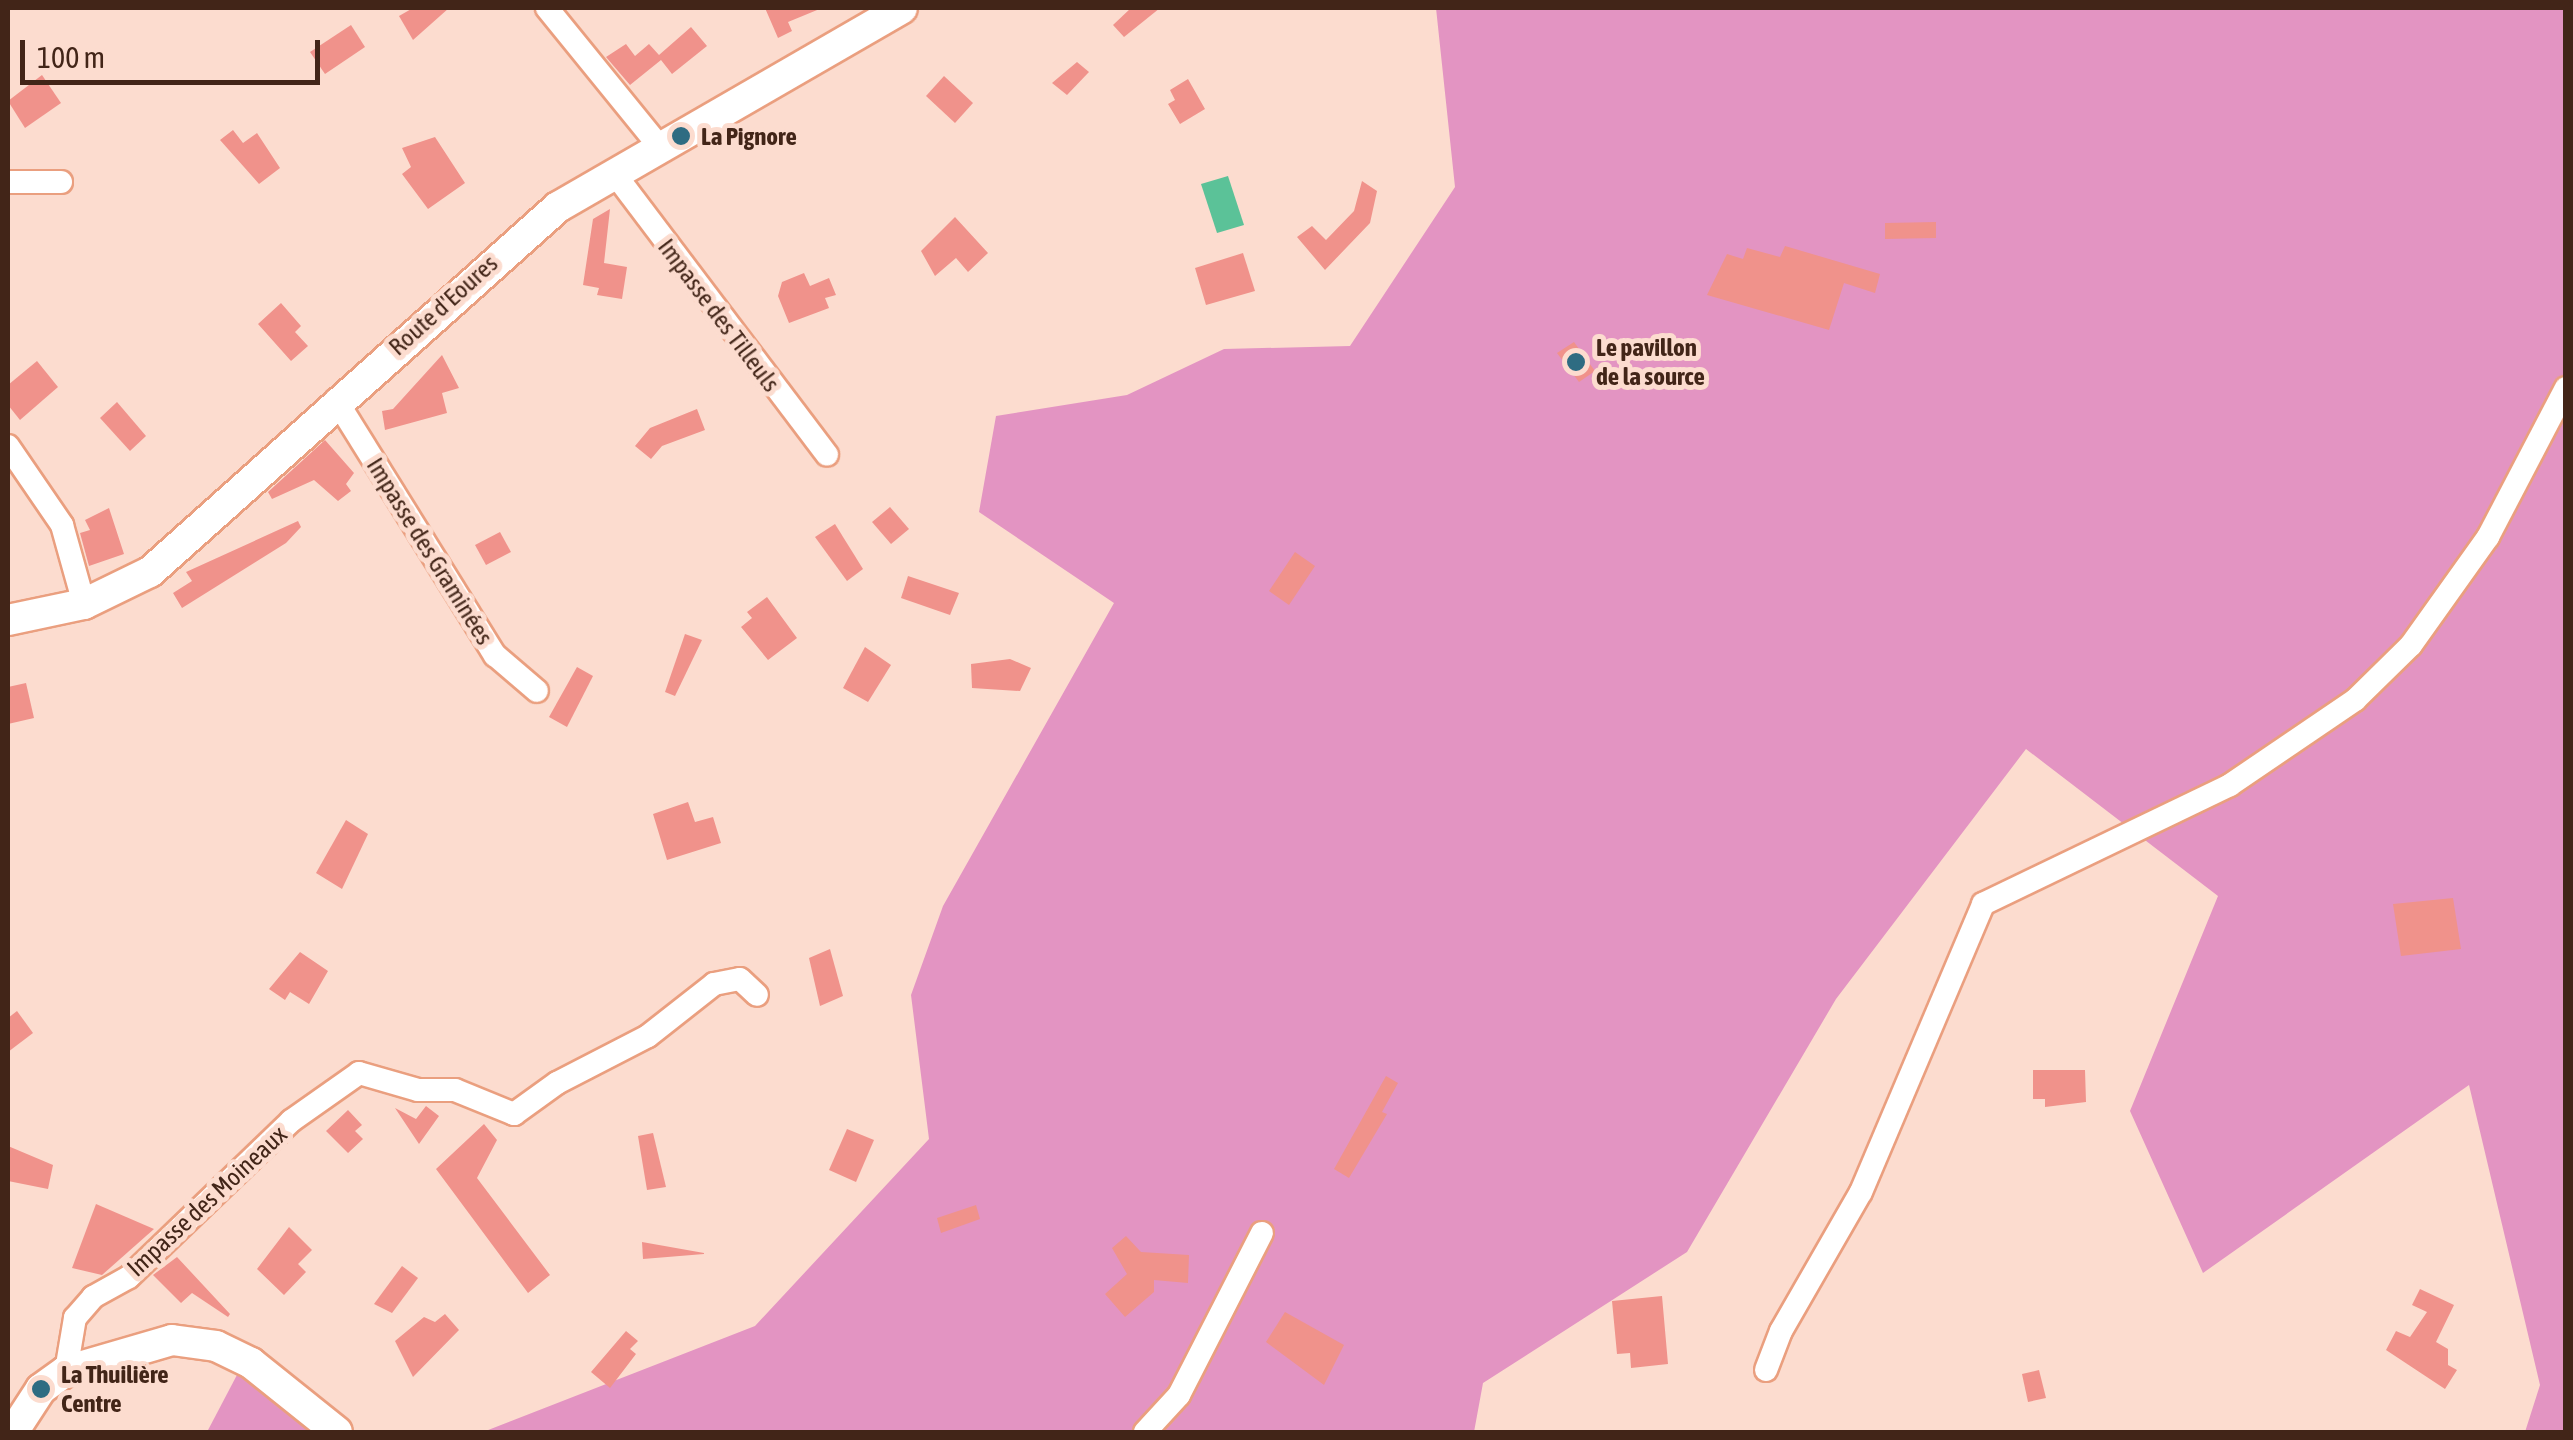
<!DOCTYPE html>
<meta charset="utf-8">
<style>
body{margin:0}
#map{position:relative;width:2573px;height:1440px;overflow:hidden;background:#fcdccf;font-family:"Asap Condensed",sans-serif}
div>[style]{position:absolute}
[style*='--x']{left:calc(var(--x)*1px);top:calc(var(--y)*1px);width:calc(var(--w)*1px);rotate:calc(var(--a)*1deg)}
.green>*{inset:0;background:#e394c2}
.water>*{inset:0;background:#5bc298}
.building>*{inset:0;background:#f0928b}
.roads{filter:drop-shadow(2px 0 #ea9f7f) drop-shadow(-2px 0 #ea9f7f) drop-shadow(0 2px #ea9f7f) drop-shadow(0 -2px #ea9f7f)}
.street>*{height:22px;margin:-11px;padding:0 11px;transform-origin:11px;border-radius:11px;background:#fff}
.secondary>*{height:30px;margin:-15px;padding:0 15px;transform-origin:15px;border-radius:15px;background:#fff}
.dots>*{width:28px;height:28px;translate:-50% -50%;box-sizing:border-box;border:5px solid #fcdccf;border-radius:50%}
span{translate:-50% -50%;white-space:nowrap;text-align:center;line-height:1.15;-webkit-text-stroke:10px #fcdccf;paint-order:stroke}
.poi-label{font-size:25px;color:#422518;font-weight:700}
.left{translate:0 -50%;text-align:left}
.street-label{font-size:25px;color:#422518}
.frame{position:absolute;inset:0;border:10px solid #422518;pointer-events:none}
.scale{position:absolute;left:20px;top:40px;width:300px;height:45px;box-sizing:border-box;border:5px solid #422518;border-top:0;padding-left:12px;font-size:30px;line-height:35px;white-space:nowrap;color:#422518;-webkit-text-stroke:8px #fcdccf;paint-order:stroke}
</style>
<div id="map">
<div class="green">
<div style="clip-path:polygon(1436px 8px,2565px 8px,2565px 1432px,2525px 1432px,2540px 1385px,2469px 1085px,2203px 1273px,2130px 1111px,2218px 896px,2026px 749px,1836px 999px,1687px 1252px,1483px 1383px,1474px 1432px,483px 1432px,755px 1326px,929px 1139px,911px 995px,943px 906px,1114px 603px,979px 512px,996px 416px,1127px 395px,1224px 349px,1350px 346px,1455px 187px)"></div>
<div style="clip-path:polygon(238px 1373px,339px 1432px,207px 1432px)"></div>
</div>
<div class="water">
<div style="clip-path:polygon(1228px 176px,1244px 225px,1217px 233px,1201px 184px)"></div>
</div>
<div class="building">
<div style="clip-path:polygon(413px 8px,449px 8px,413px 40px,399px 16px)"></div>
<div style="clip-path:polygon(765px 8px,822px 8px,788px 22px,792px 31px,778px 38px)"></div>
<div style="clip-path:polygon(1131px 8px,1160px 8px,1124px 37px,1113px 25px)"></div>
<div style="clip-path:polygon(351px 25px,365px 47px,325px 74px,310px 52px)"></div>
<div style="clip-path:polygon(691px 27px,707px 46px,672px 74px,661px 60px,630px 85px,606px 57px,626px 44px,635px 56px,649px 44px,659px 55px)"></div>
<div style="clip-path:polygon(1077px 62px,1089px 72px,1067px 95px,1052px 83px)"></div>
<div style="clip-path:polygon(42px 75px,61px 103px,25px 128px,8px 101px)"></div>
<div style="clip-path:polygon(944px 76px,973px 103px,955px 123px,926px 96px)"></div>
<div style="clip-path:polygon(1188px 79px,1205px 109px,1180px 124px,1168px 104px,1175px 100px,1170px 90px)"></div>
<div style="clip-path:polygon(233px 130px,243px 143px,257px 133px,280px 168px,259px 184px,220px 140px)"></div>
<div style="clip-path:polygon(435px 137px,465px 183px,428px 209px,402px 174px,411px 167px,402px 148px)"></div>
<div style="clip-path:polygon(1362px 181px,1377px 191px,1370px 223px,1325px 270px,1297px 237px,1312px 226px,1326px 240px,1354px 211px)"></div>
<div style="clip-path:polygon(610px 209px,604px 263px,627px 267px,622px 299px,597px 295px,599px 288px,583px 285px,593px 219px)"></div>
<div style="clip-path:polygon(955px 217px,988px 253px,968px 272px,956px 258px,935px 276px,921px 251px)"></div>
<div style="clip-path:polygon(1936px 222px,1936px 238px,1885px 239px,1885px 223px)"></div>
<div style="clip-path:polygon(1785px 246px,1880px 274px,1875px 293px,1844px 283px,1829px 330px,1707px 295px,1727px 254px,1743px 259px,1747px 248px,1780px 257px)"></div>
<div style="clip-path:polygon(1243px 253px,1255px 291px,1206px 305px,1195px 268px)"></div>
<div style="clip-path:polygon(804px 273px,810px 286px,829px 278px,836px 295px,825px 298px,829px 308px,789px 323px,778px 296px,782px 282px)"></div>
<div style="clip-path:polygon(281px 303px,301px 326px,295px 332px,308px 346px,291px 361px,258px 324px)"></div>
<div style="clip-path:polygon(1574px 342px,1595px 371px,1579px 382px,1557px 353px)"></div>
<div style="clip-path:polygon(442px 355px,459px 388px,442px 393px,447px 413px,385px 430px,382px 411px,393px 409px)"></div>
<div style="clip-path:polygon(37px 361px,58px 387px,20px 420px,8px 405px,8px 385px)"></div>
<div style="clip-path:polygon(117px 402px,146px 436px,130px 451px,100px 418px)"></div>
<div style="clip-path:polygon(697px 409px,705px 430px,662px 446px,651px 459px,635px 446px,650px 428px)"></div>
<div style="clip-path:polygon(325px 440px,354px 473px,346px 484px,351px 491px,338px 501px,314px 480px,272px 499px,268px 492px)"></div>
<div style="clip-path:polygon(890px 507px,909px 529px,891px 544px,872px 522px)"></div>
<div style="clip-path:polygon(109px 508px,124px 554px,89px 566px,80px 533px,90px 530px,85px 520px)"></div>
<div style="clip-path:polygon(298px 521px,301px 527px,286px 543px,182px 608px,173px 593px,192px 581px,186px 572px)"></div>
<div style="clip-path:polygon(835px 524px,863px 569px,847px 581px,815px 537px)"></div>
<div style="clip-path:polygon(500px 532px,511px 552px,486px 565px,475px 545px)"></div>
<div style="clip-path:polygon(1295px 552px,1315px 566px,1289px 605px,1269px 591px)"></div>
<div style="clip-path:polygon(908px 576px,959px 593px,950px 615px,901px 598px)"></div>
<div style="clip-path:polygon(767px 597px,797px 638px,768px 660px,741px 627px,752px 618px,747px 612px)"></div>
<div style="clip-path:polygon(685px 634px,702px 640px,675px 696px,665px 692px)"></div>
<div style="clip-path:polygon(865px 647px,891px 665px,868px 702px,843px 688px)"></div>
<div style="clip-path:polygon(1010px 659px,1031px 668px,1020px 691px,972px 688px,971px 664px)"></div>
<div style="clip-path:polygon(577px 667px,593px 676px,567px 727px,549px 717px)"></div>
<div style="clip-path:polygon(26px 683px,34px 718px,8px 724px,8px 687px)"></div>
<div style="clip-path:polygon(688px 802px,695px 822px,713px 817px,721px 843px,667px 860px,653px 814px)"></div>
<div style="clip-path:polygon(346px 820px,368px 834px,342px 889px,316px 873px)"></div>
<div style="clip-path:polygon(2453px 898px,2461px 949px,2401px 956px,2393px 904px)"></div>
<div style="clip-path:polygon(830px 949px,843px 996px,820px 1006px,809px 958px)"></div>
<div style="clip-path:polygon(300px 952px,328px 971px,309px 1004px,290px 992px,285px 1000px,269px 989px)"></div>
<div style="clip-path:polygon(17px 1011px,33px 1033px,8px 1052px,8px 1018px)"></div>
<div style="clip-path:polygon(2033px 1070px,2085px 1070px,2086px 1102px,2045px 1107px,2045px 1099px,2033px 1099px)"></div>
<div style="clip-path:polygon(1386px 1076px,1398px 1083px,1382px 1112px,1387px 1114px,1349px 1178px,1334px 1169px)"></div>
<div style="clip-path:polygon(426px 1106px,439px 1116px,419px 1144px,395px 1108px,416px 1119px)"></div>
<div style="clip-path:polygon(348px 1110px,362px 1125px,355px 1131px,363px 1139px,348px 1153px,326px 1131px)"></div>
<div style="clip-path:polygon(484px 1124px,497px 1140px,477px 1178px,550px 1275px,528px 1293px,436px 1169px)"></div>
<div style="clip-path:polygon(847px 1129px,874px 1140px,856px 1182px,829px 1170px)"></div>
<div style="clip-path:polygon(653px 1133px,666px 1187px,647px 1190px,638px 1136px)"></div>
<div style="clip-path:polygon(8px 1146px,53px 1165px,48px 1189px,8px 1181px)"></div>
<div style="clip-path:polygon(96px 1204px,154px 1229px,102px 1275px,72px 1268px)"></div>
<div style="clip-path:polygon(976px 1205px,980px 1219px,941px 1233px,937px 1218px)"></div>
<div style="clip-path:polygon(289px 1227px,312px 1250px,298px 1264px,306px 1272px,284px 1295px,257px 1269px)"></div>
<div style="clip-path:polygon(1126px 1236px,1141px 1252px,1189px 1255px,1188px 1283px,1154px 1280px,1154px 1292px,1125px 1317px,1105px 1294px,1127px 1274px,1112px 1248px)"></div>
<div style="clip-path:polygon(642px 1242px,704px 1253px,704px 1254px,643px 1259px)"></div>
<div style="clip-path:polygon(177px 1257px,230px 1314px,228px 1317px,192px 1293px,181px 1303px,153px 1275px)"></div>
<div style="clip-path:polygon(402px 1266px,418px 1278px,392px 1313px,374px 1304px)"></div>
<div style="clip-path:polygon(2420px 1289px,2454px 1305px,2436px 1342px,2448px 1349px,2448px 1365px,2457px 1370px,2445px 1389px,2386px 1350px,2396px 1331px,2410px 1337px,2427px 1312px,2412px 1305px)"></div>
<div style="clip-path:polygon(1662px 1296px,1668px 1364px,1631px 1368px,1630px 1353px,1617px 1354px,1612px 1301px)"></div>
<div style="clip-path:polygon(1285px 1312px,1344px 1345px,1324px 1385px,1266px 1342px)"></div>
<div style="clip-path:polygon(445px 1314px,459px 1330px,413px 1377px,395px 1341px,424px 1317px,435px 1322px)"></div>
<div style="clip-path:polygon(626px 1331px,638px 1341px,630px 1349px,636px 1354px,610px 1388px,591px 1372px)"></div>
<div style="clip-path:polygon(2039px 1370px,2046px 1398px,2028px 1402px,2022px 1374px)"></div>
</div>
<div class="roads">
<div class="street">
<div style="--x:547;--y:8;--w:179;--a:50.9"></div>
<div style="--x:614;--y:173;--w:353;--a:52.9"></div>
<div style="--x:8;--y:182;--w:53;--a:0"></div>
<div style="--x:336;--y:400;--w:301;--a:58.1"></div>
<div style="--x:495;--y:655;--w:55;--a:40.6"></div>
<div style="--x:8;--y:446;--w:96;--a:55.6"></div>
<div style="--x:62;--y:525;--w:82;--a:74.4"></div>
<div style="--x:1766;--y:1370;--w:42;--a:-69"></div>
<div style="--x:1781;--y:1331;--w:160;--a:-60.1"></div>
<div style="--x:1861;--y:1192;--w:313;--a:-67"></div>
<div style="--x:1983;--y:904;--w:274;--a:-25.7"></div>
<div style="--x:2230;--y:785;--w:151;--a:-34.2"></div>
<div style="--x:2355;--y:700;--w:78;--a:-44.5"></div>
<div style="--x:2411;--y:645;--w:133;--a:-54.5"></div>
<div style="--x:2488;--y:537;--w:168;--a:-62.4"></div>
<div style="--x:66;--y:1371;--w:54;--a:-80.4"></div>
<div style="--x:75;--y:1318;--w:28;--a:-49"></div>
<div style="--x:93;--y:1297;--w:41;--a:-29.1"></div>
<div style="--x:129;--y:1277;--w:225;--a:-43.9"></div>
<div style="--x:291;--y:1121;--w:83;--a:-35.2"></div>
<div style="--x:359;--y:1073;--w:61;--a:16.1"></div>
<div style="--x:418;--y:1090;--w:37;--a:0"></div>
<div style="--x:455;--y:1090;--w:64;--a:22.1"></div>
<div style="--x:514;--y:1114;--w:53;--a:-35.8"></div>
<div style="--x:557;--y:1083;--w:102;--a:-27.3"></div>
<div style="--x:648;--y:1036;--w:84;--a:-38.2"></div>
<div style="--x:714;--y:984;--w:26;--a:-11"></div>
<div style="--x:740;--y:979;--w:23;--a:43"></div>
<div style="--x:1145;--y:1432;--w:50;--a:-47.4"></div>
<div style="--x:1179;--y:1395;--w:182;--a:-62.9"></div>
</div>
<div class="secondary">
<div style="--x:8;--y:620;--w:78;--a:-11.9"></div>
<div style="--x:84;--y:604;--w:73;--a:-25.9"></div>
<div style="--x:150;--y:572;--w:547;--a:-41.82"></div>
<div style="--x:558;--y:207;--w:397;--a:-30"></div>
<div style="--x:13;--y:1432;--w:51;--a:-56.9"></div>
<div style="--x:41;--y:1389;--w:31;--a:-36"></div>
<div style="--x:66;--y:1371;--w:110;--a:-16.3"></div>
<div style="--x:172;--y:1340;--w:44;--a:7.8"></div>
<div style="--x:216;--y:1346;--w:39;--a:26"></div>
<div style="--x:251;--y:1363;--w:110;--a:38.7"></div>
</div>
</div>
<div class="dots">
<div style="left:681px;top:136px;background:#2e6c82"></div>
<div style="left:1576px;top:362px;background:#2e6c82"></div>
<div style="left:41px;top:1389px;background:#2e6c82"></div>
</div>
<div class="poi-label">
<span class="left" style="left:701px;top:136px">La Pignore</span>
<span class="left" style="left:1596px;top:362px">Le pavillon<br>de la source</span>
<span class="left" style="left:61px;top:1389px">La Thuilière<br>Centre</span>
</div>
<div class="street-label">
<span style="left:443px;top:305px;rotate:-42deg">Route d'Eoures</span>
<span style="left:719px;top:315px;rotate:53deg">Impasse des Tilleuls</span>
<span style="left:430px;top:551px;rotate:58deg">Impasse des Graminées</span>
<span style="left:207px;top:1201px;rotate:-43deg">Impasse des Moineaux</span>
</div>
<div class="frame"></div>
<div class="scale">100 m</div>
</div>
